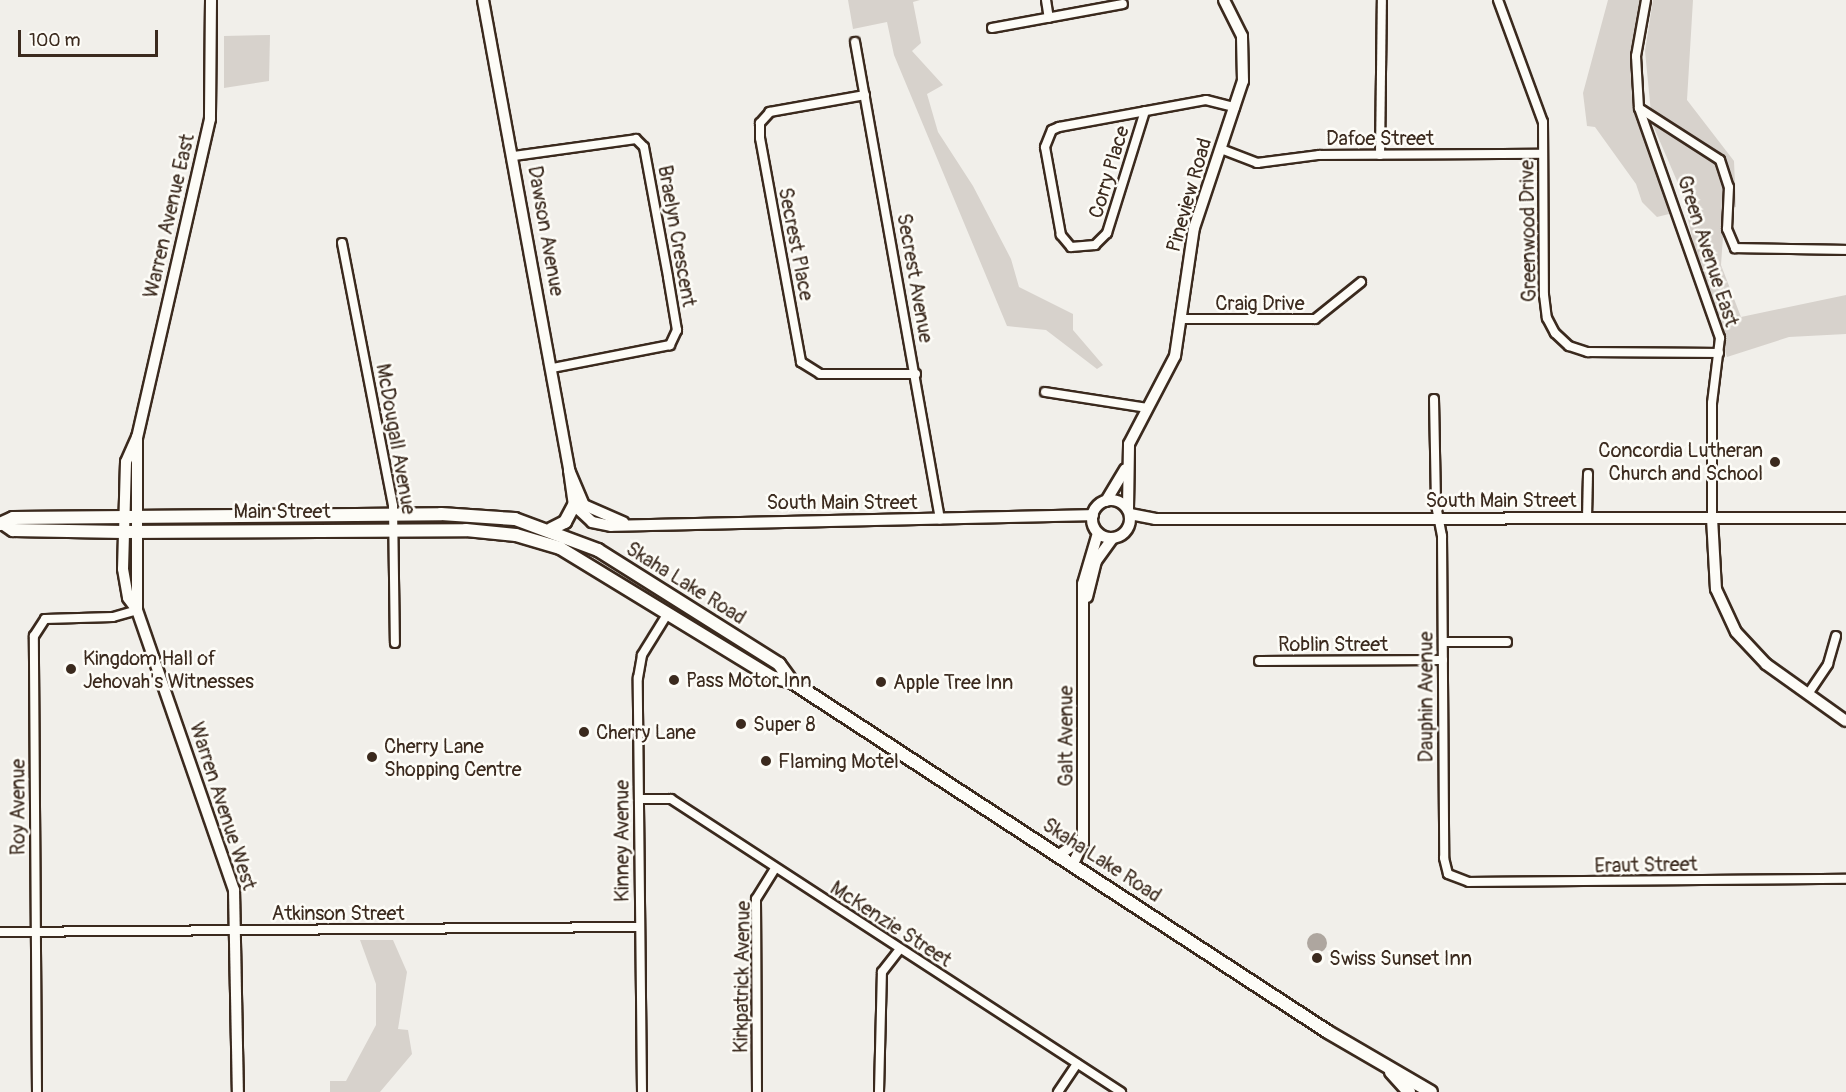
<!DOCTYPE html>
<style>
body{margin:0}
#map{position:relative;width:1846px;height:1092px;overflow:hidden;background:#f1efea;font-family:Pangolin,sans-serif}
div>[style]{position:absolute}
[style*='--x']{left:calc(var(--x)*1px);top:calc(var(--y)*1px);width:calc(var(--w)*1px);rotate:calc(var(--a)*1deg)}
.green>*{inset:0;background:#d7d2cc}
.water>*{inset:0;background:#aea69f}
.round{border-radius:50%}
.roads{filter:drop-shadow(2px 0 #3b2a1e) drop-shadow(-2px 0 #3b2a1e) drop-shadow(0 2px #3b2a1e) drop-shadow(0 -2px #3b2a1e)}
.minor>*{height:8px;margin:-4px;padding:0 4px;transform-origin:4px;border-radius:4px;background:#fdfcf7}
.tertiary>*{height:10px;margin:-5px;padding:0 5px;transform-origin:5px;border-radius:5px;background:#fdfcf7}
.tertiary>.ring{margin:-5px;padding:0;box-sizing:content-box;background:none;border:10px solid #fdfcf7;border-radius:50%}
.secondary>*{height:12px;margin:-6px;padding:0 6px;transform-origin:6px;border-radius:6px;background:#fdfcf7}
.dots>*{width:16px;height:16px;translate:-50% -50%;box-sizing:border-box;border:3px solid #fdfcf7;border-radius:50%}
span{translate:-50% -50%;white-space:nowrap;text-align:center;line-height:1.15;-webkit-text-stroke:5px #fdfcf7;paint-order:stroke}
.street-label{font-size:20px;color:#3b2a1e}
.poi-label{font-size:20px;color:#3b2a1e}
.right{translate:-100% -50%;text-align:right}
.left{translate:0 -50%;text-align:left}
.scale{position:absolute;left:18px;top:30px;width:140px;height:27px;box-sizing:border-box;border:3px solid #3b2a1e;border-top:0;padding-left:8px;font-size:18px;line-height:21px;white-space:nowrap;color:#3b2a1e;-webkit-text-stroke:4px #fdfcf7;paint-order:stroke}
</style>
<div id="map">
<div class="green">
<div style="clip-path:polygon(848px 0,920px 0,913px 2px,921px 43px,912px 51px,943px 85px,927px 94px,938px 132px,973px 186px,1011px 259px,1019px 287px,1073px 314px,1073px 330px,1103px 365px,1097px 369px,1046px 330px,1007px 326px,894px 55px,887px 22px,853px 29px)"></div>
<div style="clip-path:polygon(1608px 0,1640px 0,1631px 57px,1632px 98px,1673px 213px,1657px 217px,1642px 202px,1636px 184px,1595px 127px,1587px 126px,1583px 93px)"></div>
<div style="clip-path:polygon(1653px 0,1693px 0,1687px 100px,1734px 161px,1736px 207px,1725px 208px,1721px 265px,1741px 317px,1846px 295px,1846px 334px,1789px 337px,1727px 357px,1699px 271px,1683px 195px,1652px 123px,1645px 51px)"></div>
<div style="clip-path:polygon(270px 35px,269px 81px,224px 88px,224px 36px)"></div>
<div style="clip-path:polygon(360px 940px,393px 940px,407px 972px,398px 1029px,408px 1030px,412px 1054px,380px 1092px,330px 1092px,330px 1081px,346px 1081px,376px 1025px,376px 984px)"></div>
</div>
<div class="water">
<div class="round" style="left:1307px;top:933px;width:20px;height:20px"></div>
</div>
<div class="roads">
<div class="minor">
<div style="--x:1046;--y:0;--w:18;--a:81"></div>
<div style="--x:1498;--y:0;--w:130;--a:69.8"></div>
<div style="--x:1543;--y:122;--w:173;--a:89.7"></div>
<div style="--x:1544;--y:295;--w:23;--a:83"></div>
<div style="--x:1547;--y:318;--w:17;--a:62"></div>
<div style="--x:1555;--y:333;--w:19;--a:43"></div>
<div style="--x:1569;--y:346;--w:20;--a:18"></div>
<div style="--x:1588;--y:352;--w:131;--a:0.4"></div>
<div style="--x:1646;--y:0;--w:57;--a:100.1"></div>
<div style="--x:1636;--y:56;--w:52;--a:86.7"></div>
<div style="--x:1639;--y:108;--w:244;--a:70.6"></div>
<div style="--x:1720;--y:338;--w:65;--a:97"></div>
<div style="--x:1712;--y:403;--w:115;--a:90"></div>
<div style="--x:992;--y:28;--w:133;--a:-10.4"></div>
<div style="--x:855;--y:42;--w:485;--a:79.9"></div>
<div style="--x:865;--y:95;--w:97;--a:169.9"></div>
<div style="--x:770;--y:112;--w:15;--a:132"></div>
<div style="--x:760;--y:123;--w:15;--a:90"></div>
<div style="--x:760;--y:138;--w:228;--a:79.6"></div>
<div style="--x:801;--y:362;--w:22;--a:32"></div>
<div style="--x:820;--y:374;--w:96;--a:0"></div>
<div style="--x:1639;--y:108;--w:96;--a:32.7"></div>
<div style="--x:1720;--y:160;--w:28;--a:72"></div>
<div style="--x:1729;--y:187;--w:42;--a:92.7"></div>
<div style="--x:1727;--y:229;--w:21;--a:67"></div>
<div style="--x:1735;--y:248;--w:111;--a:1"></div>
<div style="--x:1145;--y:111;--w:128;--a:107.3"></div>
<div style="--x:1107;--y:233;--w:17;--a:135"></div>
<div style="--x:1095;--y:245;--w:24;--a:175"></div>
<div style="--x:1071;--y:247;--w:16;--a:-130"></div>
<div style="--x:1061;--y:235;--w:89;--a:-100.3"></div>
<div style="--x:1045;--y:147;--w:18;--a:-68"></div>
<div style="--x:1052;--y:130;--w:8;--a:-23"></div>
<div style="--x:1059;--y:127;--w:149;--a:-10.4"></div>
<div style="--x:1206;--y:100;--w:30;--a:14"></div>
<div style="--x:1221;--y:149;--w:39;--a:21"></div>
<div style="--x:1257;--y:163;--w:63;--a:-7.4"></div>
<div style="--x:1319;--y:155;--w:224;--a:-0.3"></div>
<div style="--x:1380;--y:155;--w:155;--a:-89.3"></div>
<div style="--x:514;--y:156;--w:123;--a:-7.9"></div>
<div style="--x:636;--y:139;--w:11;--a:45"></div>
<div style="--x:644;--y:147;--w:132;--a:79.5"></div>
<div style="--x:668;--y:277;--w:54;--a:80.4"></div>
<div style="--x:677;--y:330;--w:17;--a:115"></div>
<div style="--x:670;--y:345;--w:119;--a:168.9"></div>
<div style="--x:342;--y:243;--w:268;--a:79"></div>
<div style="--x:393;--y:506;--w:137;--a:89.2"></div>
<div style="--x:1181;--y:319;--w:134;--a:0"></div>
<div style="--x:1315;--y:319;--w:59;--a:-38.8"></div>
<div style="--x:1045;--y:392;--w:103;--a:8.9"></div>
<div style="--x:1434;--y:399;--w:106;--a:88.9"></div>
<div style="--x:1436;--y:505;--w:32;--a:79"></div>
<div style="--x:1442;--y:536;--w:322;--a:89.6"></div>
<div style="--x:1444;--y:858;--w:16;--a:76"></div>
<div style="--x:1448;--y:874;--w:22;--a:21"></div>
<div style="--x:1469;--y:882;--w:377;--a:-0.5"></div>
<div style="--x:1587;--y:518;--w:44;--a:-88.7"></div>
<div style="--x:1443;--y:642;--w:64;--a:0"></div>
<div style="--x:1259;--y:661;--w:184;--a:-0.3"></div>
<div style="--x:1808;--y:694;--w:36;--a:-56"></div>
<div style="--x:1828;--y:664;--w:29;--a:-74"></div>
<div style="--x:639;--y:799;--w:32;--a:0"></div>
<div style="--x:671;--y:799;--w:537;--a:33.07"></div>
<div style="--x:0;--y:932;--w:640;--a:-0.45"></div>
<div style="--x:37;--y:1092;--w:456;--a:-90.4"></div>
<div style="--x:34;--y:636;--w:20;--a:-57"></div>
<div style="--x:45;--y:619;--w:68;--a:-1.7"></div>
<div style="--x:113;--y:617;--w:25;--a:-16"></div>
<div style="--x:642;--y:1092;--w:414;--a:-90.6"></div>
<div style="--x:638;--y:678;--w:23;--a:-80"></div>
<div style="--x:642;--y:655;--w:49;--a:-58.2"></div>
<div style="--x:757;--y:1092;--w:193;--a:-90.3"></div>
<div style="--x:756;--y:899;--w:36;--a:-58"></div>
<div style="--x:879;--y:1092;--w:120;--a:-88.6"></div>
<div style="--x:882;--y:972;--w:29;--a:-52"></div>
<div style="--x:1058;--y:1092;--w:34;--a:-56"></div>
</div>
<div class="tertiary">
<div style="--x:211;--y:0;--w:119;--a:90.5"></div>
<div style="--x:210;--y:119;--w:326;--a:102.9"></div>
<div style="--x:137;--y:437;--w:27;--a:114"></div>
<div style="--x:126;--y:462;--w:107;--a:91.6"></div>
<div style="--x:123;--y:569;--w:29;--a:80"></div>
<div style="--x:128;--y:598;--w:15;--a:53"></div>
<div style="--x:137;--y:610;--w:296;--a:70.9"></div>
<div style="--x:234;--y:890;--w:202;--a:88.9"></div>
<div style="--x:483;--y:0;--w:478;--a:79.6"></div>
<div style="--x:569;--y:470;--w:38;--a:67"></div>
<div style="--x:584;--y:505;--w:43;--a:23.6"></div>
<div style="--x:137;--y:437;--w:173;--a:90"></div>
<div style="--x:569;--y:470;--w:35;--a:82"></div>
<div style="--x:574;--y:505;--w:25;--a:43"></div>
<div style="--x:592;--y:522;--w:19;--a:12"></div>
<div style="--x:611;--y:526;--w:482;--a:-1.3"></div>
<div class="ring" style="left:1092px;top:500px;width:28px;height:28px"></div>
<div style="--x:1106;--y:501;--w:37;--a:-59"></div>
<div style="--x:1128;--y:509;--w:65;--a:-89.1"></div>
<div style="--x:1129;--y:444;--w:99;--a:-62.4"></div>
<div style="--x:1175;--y:356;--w:129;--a:-81.6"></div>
<div style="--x:1194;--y:228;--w:155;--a:-71.6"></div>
<div style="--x:1243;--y:81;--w:45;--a:-91.3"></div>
<div style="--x:1242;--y:36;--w:40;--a:-116.6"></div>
<div style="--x:1130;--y:514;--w:25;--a:11"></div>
<div style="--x:1155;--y:519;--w:691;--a:-0.08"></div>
<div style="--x:1712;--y:518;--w:71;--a:86.8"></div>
<div style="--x:1716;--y:589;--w:47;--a:65.1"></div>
<div style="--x:1736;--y:632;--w:44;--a:46.8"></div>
<div style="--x:1766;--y:664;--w:98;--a:35.5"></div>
<div style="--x:1087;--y:597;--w:37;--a:-76"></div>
<div style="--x:1096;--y:561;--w:27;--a:-54"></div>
<div style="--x:1059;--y:855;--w:29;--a:-35"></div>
<div style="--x:1073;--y:864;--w:23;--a:-65"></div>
<div style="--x:1083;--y:843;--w:259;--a:-90"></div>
<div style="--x:1083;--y:584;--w:53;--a:-73.6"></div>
</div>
<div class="secondary">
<div style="--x:0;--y:524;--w:14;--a:-25"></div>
<div style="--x:13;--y:518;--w:428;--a:-0.5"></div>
<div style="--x:441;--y:514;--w:74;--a:3.9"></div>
<div style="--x:515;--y:519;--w:89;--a:20.5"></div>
<div style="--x:598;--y:550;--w:214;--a:32.2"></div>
<div style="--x:779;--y:664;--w:22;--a:54"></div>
<div style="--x:4;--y:524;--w:11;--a:34"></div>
<div style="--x:13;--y:530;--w:110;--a:1"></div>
<div style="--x:123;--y:532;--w:343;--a:-0.3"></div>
<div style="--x:466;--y:530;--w:50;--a:5.7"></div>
<div style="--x:516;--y:535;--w:46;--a:16.5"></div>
<div style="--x:560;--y:548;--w:247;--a:31.4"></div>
<div style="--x:771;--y:677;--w:22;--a:13"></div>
<div style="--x:792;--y:682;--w:640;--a:33.14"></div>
<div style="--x:1328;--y:1032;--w:119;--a:30.2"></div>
<div style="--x:551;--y:529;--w:16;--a:-27"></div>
<div style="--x:565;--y:522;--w:19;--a:-62"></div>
<div style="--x:1391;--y:1072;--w:27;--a:48"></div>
</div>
</div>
<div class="dots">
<div style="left:1775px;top:462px;background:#3b2a1e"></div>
<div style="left:71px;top:669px;background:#3b2a1e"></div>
<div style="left:674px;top:680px;background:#3b2a1e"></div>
<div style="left:881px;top:682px;background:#3b2a1e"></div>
<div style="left:741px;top:724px;background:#3b2a1e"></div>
<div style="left:584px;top:732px;background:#3b2a1e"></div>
<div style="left:372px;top:757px;background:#3b2a1e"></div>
<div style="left:766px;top:761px;background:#3b2a1e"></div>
<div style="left:1317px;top:958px;background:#3b2a1e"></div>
</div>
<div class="street-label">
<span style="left:1380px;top:138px">Dafoe Street</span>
<span style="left:1109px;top:172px;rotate:-73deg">Corry Place</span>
<span style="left:1189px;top:195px;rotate:-74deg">Pineview Road</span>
<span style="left:169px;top:216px;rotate:-77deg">Warren Avenue East</span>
<span style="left:546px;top:231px;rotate:80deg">Dawson Avenue</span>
<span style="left:1528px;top:231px;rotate:-91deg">Greenwood Drive</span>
<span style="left:677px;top:236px;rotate:80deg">Braelyn Crescent</span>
<span style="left:796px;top:244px;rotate:79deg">Secrest Place</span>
<span style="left:1708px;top:251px;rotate:72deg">Green Avenue East</span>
<span style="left:915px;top:278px;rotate:80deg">Secrest Avenue</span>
<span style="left:1260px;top:303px">Craig Drive</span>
<span style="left:396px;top:439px;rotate:80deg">McDougall Avenue</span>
<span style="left:1501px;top:500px">South Main Street</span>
<span style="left:842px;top:502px">South Main Street</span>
<span style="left:282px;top:511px">Main Street</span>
<span style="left:686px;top:583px;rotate:32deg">Skaha Lake Road</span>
<span style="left:1333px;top:644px">Roblin Street</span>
<span style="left:1426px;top:697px;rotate:-90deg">Dauphin Avenue</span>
<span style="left:1066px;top:736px;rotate:-90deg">Galt Avenue</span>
<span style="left:223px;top:806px;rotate:72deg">Warren Avenue West</span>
<span style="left:18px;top:807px;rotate:-90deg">Roy Avenue</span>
<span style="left:622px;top:841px;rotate:-90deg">Kinney Avenue</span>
<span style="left:1102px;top:860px;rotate:33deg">Skaha Lake Road</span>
<span style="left:1646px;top:865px;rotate:-1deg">Eraut Street</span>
<span style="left:338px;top:913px">Atkinson Street</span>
<span style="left:891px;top:924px;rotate:33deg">McKenzie Street</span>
<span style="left:742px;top:977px;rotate:-89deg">Kirkpatrick Avenue</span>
</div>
<div class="poi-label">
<span class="right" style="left:1763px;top:462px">Concordia Lutheran<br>Church and School</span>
<span class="left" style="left:83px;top:670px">Kingdom Hall of<br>Jehovah's Witnesses</span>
<span class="left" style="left:686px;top:680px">Pass Motor Inn</span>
<span class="left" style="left:893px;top:682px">Apple Tree Inn</span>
<span class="left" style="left:753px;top:724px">Super 8</span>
<span class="left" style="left:596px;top:732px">Cherry Lane</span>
<span class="left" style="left:384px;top:758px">Cherry Lane<br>Shopping Centre</span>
<span class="left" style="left:778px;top:761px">Flaming Motel</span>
<span class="left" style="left:1329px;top:958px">Swiss Sunset Inn</span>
</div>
<div class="scale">100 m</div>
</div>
